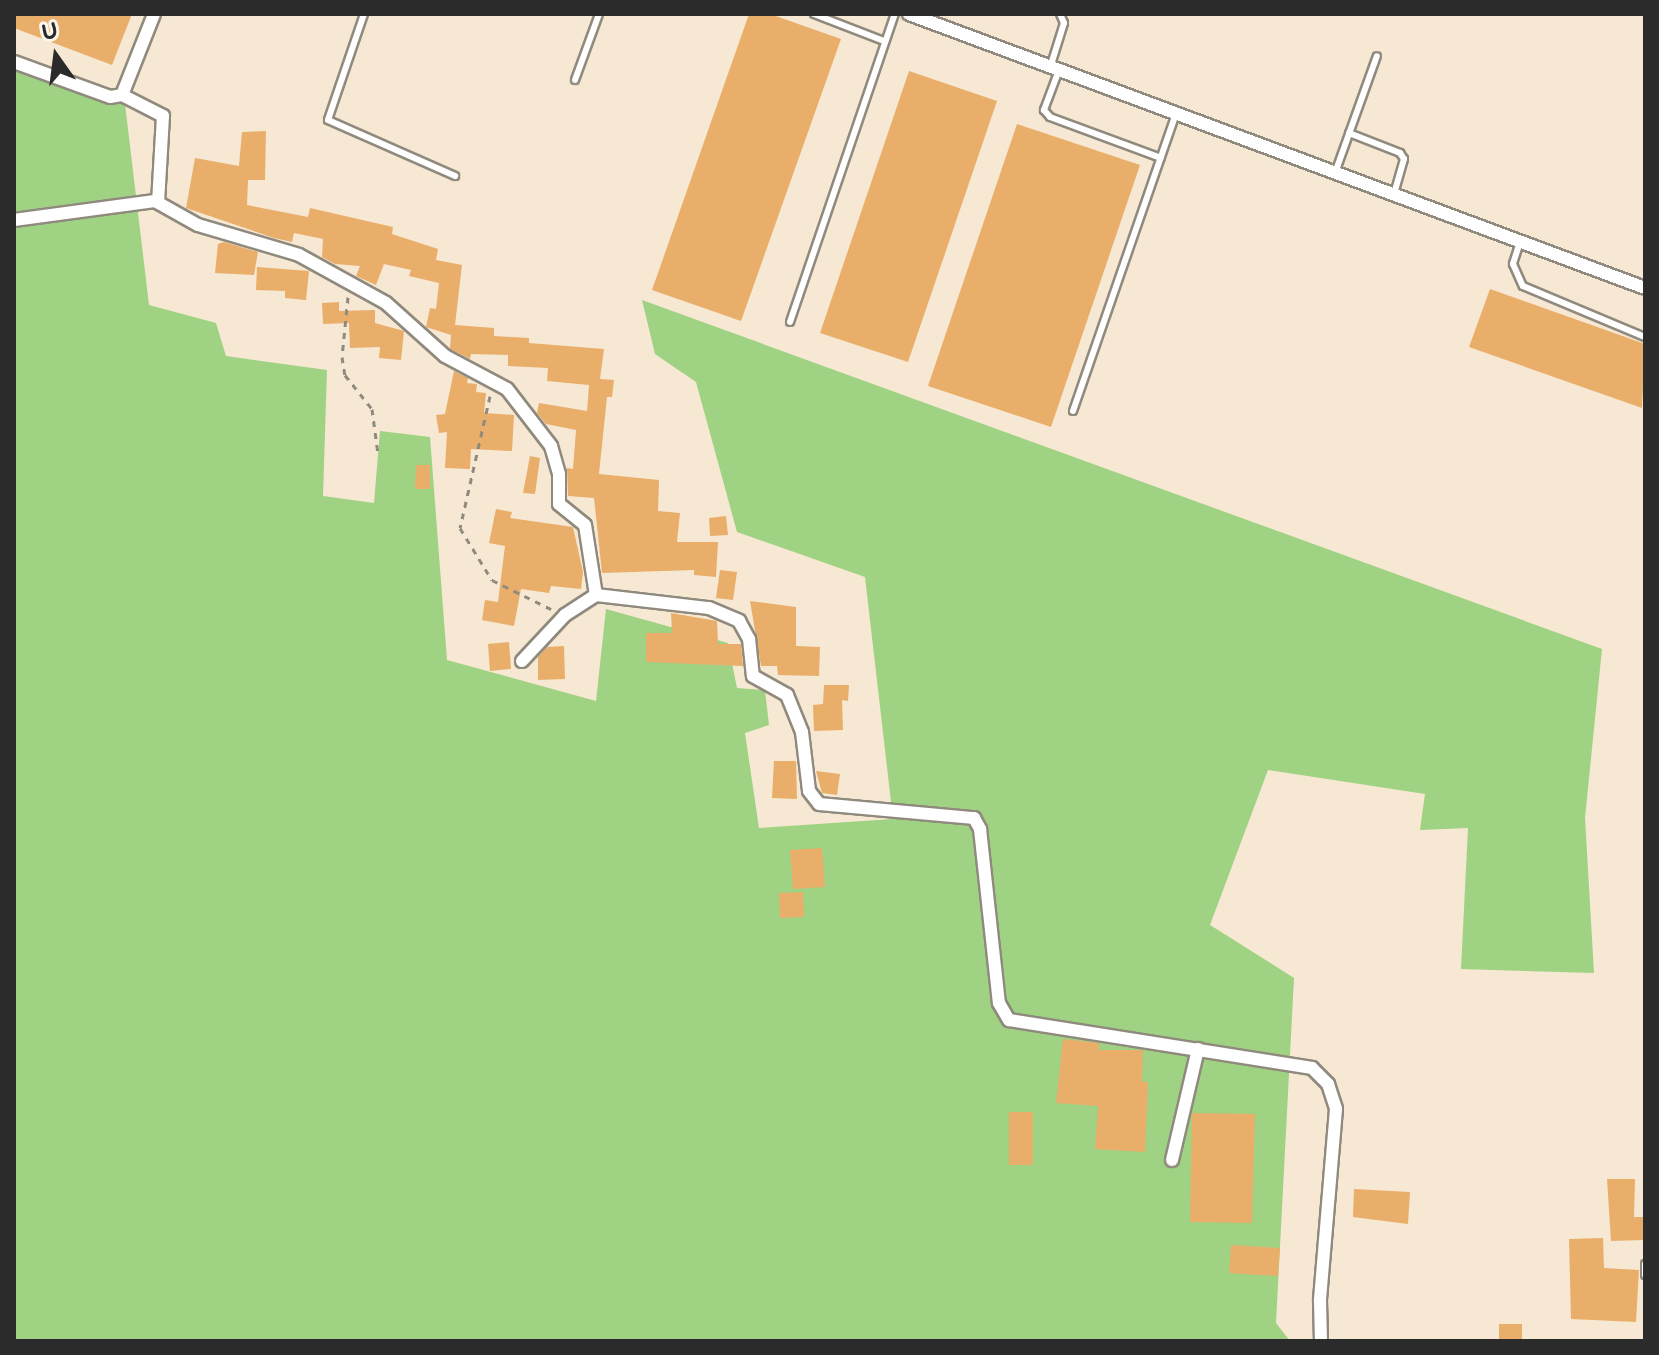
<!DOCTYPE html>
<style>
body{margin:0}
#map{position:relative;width:1659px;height:1355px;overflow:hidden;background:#f6e8d2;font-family:"Balsamiq Sans",sans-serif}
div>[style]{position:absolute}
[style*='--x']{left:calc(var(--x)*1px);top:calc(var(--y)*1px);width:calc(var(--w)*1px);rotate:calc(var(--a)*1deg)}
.green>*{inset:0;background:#9fd283}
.building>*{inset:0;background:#eaae6b}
.path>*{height:3px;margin-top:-1.5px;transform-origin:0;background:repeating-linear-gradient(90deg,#908a7e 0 6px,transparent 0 12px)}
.roads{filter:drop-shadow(2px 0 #908a7e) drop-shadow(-2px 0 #908a7e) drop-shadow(0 2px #908a7e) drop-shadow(0 -2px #908a7e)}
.service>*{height:6px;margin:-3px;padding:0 3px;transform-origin:3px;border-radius:3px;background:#fff}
.minor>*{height:12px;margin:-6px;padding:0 6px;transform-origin:6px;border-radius:6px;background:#fff}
span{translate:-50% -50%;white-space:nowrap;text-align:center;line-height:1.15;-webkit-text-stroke:7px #fbf7ec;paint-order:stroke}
.frame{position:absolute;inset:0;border:16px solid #2b2b2b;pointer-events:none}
.north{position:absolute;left:16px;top:16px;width:80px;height:80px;-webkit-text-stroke:6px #fbf7ec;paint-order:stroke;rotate:346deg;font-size:22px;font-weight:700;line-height:32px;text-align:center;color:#2b2b2b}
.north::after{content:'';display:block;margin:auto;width:28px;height:36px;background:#2b2b2b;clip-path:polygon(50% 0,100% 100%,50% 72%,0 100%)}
</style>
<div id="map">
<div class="green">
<div style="clip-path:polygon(14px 61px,125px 104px,149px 305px,216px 323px,226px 356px,327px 370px,323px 496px,374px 503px,380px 431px,430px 437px,447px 660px,596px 701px,606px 609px,728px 643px,737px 688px,765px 690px,769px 725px,745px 733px,759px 828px,893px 819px,865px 577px,737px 532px,696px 382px,655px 354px,642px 300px,1602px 649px,1585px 818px,1594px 973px,1461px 969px,1468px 828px,1420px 830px,1425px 794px,1268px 770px,1210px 925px,1294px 978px,1276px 1323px,1290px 1341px,14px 1341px)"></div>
</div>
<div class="building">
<div style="clip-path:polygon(14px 14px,132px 14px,112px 65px,14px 28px)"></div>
<div style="clip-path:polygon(749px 14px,770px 14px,841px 39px,741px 321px,652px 290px)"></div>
<div style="clip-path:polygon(909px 71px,997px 101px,908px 362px,820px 333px)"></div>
<div style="clip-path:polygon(1017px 124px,1140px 165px,1051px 427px,928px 386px)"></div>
<div style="clip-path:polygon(266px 131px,265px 180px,248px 180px,247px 205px,308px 217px,310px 208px,393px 227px,392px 234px,438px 249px,436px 260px,462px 265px,455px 325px,494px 328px,494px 336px,529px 338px,529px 343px,604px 349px,600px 379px,614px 380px,612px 397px,607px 397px,599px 474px,659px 480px,658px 511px,680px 513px,677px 542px,718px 542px,716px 577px,694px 575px,694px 570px,602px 573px,594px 498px,568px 496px,567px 468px,573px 469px,576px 430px,546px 424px,537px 413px,539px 403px,587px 411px,589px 385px,547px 381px,548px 368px,508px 366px,508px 355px,471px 354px,470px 359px,450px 349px,451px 335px,426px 327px,430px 308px,436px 309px,439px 283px,409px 276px,411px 270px,384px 264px,376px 285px,356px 276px,360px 266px,335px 264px,322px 257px,323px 239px,294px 233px,292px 242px,274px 238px,186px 208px,195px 158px,239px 166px,242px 132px)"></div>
<div style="clip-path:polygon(224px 242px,258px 252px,254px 275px,215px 273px,218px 244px)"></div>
<div style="clip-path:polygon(257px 267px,309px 271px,306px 300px,285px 298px,285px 291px,256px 290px)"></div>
<div style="clip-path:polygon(1490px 289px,1645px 344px,1642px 408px,1469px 347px)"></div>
<div style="clip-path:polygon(339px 302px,339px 311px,375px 310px,375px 323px,404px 331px,401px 360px,379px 358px,380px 347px,350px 348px,349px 323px,323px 324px,322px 303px)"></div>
<div style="clip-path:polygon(454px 371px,468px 378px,467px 383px,477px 384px,476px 392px,486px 393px,484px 413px,514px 415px,512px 451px,471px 449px,470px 469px,445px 468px,447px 432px,439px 433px,436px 415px,445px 414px)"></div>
<div style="clip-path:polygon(530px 456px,540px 458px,535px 494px,523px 493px)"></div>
<div style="clip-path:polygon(416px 465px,430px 465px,430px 489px,415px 489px)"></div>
<div style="clip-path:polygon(496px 509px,512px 512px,510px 518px,573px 527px,583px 572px,581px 589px,551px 586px,549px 593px,521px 589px,514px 626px,482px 620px,485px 600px,498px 602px,505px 546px,489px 543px)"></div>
<div style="clip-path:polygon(726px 516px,728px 535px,710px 536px,709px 518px)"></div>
<div style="clip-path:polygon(720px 570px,737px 572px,733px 600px,716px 598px)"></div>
<div style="clip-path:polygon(750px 601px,796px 607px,796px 646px,820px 647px,819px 676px,778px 675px,777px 666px,761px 666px)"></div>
<div style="clip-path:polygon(671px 613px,717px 621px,718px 644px,741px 644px,743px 666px,646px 662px,646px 633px,672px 633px)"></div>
<div style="clip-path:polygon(509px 642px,511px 669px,490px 671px,488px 644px)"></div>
<div style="clip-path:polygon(564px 646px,565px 679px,538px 680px,538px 657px,547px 647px)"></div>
<div style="clip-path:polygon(824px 685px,849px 685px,848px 701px,842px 700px,843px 730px,814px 731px,813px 705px,823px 704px)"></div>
<div style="clip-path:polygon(774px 761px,796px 761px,797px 799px,772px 798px)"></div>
<div style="clip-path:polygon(816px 771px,840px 774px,837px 795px,822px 793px)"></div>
<div style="clip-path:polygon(822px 848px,825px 887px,793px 889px,790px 850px)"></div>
<div style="clip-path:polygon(803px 892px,804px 917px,780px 918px,779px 893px)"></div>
<div style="clip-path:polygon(1063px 1039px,1099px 1043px,1099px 1050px,1143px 1050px,1142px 1082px,1148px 1082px,1145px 1152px,1095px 1149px,1098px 1106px,1056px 1103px)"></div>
<div style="clip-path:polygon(1009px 1112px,1033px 1112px,1033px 1165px,1009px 1165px)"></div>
<div style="clip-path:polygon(1192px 1113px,1255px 1114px,1252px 1223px,1190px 1222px)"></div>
<div style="clip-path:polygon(1607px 1179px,1635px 1179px,1634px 1217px,1645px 1217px,1645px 1240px,1611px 1241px)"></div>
<div style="clip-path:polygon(1354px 1189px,1410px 1192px,1408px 1224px,1353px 1217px)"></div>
<div style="clip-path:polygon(1603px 1238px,1604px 1268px,1639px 1270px,1636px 1322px,1571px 1319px,1569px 1239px)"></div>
<div style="clip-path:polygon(1231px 1245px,1280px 1248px,1278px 1276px,1229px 1273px)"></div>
<div style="clip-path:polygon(1499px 1324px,1522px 1324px,1522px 1341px,1499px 1341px)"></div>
</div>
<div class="path">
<div style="--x:348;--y:297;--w:60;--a:95.7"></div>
<div style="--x:342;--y:357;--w:18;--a:81"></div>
<div style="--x:345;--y:375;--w:43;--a:51.5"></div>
<div style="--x:372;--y:409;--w:45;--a:82.4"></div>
<div style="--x:490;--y:396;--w:135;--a:102.8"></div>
<div style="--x:460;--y:528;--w:61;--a:58.4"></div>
<div style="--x:492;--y:580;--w:66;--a:26.2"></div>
</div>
<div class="roads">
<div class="service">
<div style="--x:364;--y:14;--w:112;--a:108.8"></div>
<div style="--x:328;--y:120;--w:139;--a:23.8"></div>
<div style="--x:814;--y:14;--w:75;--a:21.1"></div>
<div style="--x:1050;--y:68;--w:47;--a:-72.7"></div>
<div style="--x:1064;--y:23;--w:10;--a:-114"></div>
<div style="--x:1059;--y:70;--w:43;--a:110.6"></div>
<div style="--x:1044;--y:110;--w:9;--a:49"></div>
<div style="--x:1050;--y:117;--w:118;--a:20.3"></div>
<div style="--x:575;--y:80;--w:70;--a:-70"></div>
<div style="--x:1349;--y:133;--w:55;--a:21.4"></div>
<div style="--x:1400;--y:153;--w:7;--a:56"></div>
<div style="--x:1404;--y:159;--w:37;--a:106"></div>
<div style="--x:1335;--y:173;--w:124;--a:-70.3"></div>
<div style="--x:1520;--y:242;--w:23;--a:108"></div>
<div style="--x:1513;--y:264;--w:24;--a:66"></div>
<div style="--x:1523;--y:286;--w:132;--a:22.7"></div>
<div style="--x:790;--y:322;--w:325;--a:-71.2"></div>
<div style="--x:1073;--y:411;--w:314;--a:-70.9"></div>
<div style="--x:1645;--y:1264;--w:11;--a:90"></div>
</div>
<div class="minor">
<div style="--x:909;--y:14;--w:785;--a:20.42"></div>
<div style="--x:14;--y:62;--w:102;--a:20"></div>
<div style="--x:110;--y:97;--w:12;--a:-9"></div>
<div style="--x:122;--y:95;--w:87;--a:-68.4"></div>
<div style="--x:122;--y:95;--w:46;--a:27.1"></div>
<div style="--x:163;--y:116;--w:86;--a:93.3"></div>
<div style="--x:14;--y:220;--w:142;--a:-7.7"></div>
<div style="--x:155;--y:201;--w:49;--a:29.2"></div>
<div style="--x:198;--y:225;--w:105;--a:16.5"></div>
<div style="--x:299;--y:255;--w:99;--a:28.9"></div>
<div style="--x:386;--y:303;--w:79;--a:41.9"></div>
<div style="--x:445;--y:356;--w:70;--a:28"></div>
<div style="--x:507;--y:389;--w:72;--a:52.3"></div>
<div style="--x:551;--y:446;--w:29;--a:74"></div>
<div style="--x:559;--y:474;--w:30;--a:90"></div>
<div style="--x:559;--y:504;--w:33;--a:39"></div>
<div style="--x:585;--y:525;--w:71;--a:81.1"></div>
<div style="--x:596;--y:595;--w:114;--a:6.6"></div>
<div style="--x:709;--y:608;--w:33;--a:23"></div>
<div style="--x:739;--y:621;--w:21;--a:61"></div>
<div style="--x:749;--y:639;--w:37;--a:84"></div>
<div style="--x:753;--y:676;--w:39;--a:29"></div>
<div style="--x:787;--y:695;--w:40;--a:68"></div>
<div style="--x:802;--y:732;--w:59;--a:83.2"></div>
<div style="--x:809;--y:791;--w:16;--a:52"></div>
<div style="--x:819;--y:804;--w:156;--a:5.2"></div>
<div style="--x:974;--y:818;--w:13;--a:61"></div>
<div style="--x:980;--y:829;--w:175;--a:83.8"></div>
<div style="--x:999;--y:1003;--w:20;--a:60"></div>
<div style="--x:1009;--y:1020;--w:307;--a:9"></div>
<div style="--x:1312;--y:1068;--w:23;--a:45"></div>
<div style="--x:1328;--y:1084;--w:26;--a:72"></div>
<div style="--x:1336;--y:1109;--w:193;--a:94.8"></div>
<div style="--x:1320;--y:1301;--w:40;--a:88.6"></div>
<div style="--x:522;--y:661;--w:63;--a:-46.9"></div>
<div style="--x:565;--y:615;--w:37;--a:-33"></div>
<div style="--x:1172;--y:1160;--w:114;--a:-76.8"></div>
</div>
</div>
<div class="frame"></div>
<div class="north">U</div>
</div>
